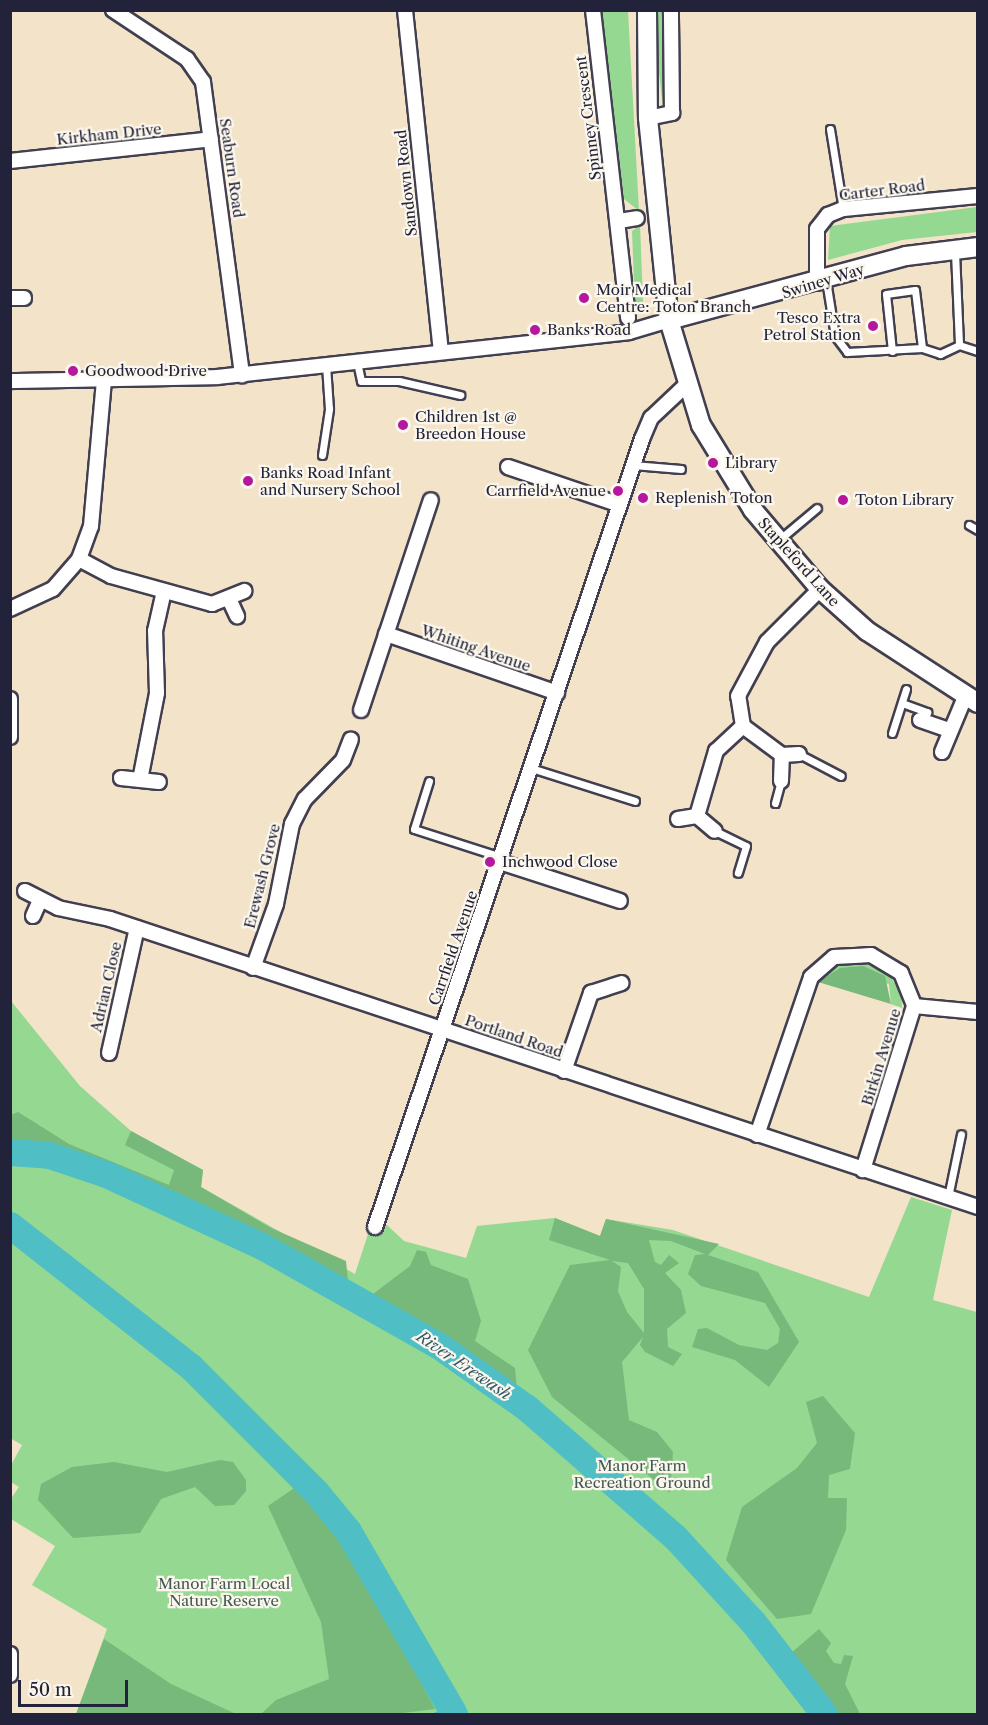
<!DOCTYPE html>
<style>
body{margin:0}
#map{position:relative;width:988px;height:1725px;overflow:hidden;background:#f3e3c8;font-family:"Libre Caslon Text",serif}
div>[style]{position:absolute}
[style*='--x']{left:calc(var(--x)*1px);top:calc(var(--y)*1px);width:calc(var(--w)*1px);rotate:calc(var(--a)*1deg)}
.green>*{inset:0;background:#94d891}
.forest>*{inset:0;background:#77b87b}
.stream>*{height:4.5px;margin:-2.25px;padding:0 2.25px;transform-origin:2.25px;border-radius:2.25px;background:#50bec5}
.river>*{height:27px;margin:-13.5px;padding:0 13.5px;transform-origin:13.5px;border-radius:13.5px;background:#50bec5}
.roads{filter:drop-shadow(2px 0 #413f50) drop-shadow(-2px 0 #413f50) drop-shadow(0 2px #413f50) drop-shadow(0 -2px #413f50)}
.lane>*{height:7px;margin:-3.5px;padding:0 3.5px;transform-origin:3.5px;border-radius:3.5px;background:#fff}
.street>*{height:14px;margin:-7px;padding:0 7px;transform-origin:7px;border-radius:7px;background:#fff}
.secondary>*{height:18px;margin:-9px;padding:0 9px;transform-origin:9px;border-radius:9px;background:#fff}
.dots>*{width:16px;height:16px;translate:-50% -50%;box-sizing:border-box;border:3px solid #fbf7ec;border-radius:50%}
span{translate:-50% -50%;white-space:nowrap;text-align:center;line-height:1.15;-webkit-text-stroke:4.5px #fbf7ec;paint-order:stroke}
.street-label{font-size:15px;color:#22223b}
.poi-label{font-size:15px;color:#22223b}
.left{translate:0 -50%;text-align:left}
.right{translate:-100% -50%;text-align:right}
.park-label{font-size:15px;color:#445955}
.water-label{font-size:16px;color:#32596b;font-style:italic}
.frame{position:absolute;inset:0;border:12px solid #22223b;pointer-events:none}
.scale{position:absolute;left:18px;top:1680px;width:110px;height:27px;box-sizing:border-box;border:3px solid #22223b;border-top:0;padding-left:8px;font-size:18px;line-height:21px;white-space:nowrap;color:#22223b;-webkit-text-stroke:4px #fbf7ec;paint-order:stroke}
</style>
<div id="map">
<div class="green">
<div style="clip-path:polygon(602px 11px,628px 11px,639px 211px,624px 199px)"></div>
<div style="clip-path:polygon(657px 11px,665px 11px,663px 108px,657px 54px)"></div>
<div style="clip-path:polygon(977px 207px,977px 232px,902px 240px,828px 260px,830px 226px)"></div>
<div style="clip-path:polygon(640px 225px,643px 302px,635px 308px,632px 231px)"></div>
<div style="clip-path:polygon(839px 965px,863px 963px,888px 974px,901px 992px,902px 1008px,891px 1004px,889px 984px,821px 976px)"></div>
<div style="clip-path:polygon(evenodd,11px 1001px,80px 1086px,131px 1131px,203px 1170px,201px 1187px,355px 1274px,371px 1225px,387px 1225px,404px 1241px,466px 1258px,477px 1226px,555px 1218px,600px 1236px,606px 1219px,673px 1230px,869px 1297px,911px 1197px,952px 1210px,933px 1300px,977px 1312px,977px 1714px,76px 1714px,107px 1629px,32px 1585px,55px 1546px,11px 1519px,10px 1500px,19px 1487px,11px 1482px,11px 1465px,22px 1445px,10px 1438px,11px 1001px,266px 1448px,327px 1516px,367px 1572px,266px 1449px,266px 1448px)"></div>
</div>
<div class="forest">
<div style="clip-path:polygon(863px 966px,885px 976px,891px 1004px,818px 982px,840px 968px)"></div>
<div style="clip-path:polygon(18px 1112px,69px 1144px,169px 1185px,174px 1170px,125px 1145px,131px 1131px,203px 1170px,201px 1187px,271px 1228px,346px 1261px,348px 1281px,101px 1165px,61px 1150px,11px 1146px,11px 1115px)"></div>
<div style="clip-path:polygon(evenodd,555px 1218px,600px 1236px,606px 1219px,719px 1244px,708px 1255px,758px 1272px,799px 1342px,769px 1387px,735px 1360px,692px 1347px,698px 1329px,707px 1328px,739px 1345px,767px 1350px,778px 1343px,780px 1329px,765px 1303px,701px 1286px,688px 1274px,695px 1255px,705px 1254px,671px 1241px,649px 1240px,655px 1262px,661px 1265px,669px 1255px,679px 1263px,665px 1273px,681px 1290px,686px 1313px,667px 1329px,668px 1347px,682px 1354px,673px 1366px,645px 1352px,640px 1345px,643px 1337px,622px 1362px,629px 1420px,657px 1432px,673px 1452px,670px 1493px,552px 1397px,528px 1350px,570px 1265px,610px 1260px,549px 1240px,555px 1218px,612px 1261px,628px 1263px,644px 1289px,644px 1333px,627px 1312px,618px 1291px,621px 1267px,612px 1261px)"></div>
<div style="clip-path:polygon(417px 1250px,426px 1252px,431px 1265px,468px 1279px,481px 1321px,475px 1341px,515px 1368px,517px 1389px,373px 1294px,410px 1266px)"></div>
<div style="clip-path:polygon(823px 1396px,855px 1433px,850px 1469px,829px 1475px,828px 1498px,847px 1498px,846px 1530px,811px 1614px,777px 1619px,726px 1560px,742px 1507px,797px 1468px,817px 1443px,806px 1402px)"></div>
<div style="clip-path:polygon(220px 1460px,233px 1462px,246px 1480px,246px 1491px,234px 1505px,215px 1506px,195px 1487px,161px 1499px,140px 1533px,73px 1538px,38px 1500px,41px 1484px,72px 1467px,114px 1462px,167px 1472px)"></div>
<div style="clip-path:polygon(300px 1484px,365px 1577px,435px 1709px,395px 1714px,261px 1714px,276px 1700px,329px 1679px,321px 1622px,268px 1506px)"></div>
<div style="clip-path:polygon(819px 1629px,831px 1643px,826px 1651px,834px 1663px,841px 1664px,844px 1655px,853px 1656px,845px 1684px,860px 1714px,835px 1714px,790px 1654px)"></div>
<div style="clip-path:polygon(104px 1639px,171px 1684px,236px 1714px,76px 1714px)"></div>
</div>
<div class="stream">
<div style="--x:436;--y:1714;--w:17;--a:-10"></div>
</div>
<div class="river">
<div style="--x:10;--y:1152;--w:39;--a:4"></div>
<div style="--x:49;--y:1155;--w:60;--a:18.4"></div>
<div style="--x:106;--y:1174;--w:172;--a:24.8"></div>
<div style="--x:262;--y:1246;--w:202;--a:29.4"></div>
<div style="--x:438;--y:1345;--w:109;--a:35.3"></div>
<div style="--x:527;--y:1408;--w:196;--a:41.1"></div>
<div style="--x:675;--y:1537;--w:115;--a:47.5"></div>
<div style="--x:753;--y:1622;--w:116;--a:52.3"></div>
<div style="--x:10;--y:1225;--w:229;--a:38.1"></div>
<div style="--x:190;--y:1366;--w:178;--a:45"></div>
<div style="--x:316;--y:1492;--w:50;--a:50.6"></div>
<div style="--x:348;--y:1531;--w:211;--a:59.9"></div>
</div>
<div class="roads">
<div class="lane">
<div style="--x:830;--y:129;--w:81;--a:80.8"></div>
<div style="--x:955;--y:252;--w:93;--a:87.5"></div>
<div style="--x:826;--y:280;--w:57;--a:80.9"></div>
<div style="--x:835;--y:336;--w:20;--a:53"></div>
<div style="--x:847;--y:352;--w:75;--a:-3.1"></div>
<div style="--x:922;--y:348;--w:19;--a:18"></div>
<div style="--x:940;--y:354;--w:21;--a:-25"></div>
<div style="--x:959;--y:345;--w:20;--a:18"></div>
<div style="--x:892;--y:351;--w:57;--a:-96"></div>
<div style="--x:886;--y:294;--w:29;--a:-8"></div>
<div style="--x:915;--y:290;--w:58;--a:83.1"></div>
<div style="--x:357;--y:362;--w:19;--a:78"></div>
<div style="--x:361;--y:381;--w:38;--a:0"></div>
<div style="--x:399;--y:381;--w:63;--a:12.9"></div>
<div style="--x:322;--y:455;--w:47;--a:-81.3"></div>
<div style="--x:329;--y:409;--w:44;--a:-93.9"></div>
<div style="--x:633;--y:465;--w:48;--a:4.8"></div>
<div style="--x:969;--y:525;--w:10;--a:29"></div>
<div style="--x:780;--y:539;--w:48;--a:-40"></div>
<div style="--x:902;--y:703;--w:27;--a:20"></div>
<div style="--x:927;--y:712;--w:10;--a:107"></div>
<div style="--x:892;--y:733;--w:46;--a:-72.3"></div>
<div style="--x:799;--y:754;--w:47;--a:27.6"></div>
<div style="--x:531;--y:768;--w:109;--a:17.6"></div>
<div style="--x:429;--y:781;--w:50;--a:107.4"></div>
<div style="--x:414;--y:829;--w:91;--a:17.8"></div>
<div style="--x:775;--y:803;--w:23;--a:-75"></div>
<div style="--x:715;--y:831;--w:34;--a:26"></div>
<div style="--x:746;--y:846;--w:28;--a:107"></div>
<div style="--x:948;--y:1197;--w:64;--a:-78.3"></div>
</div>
<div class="street">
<div style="--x:113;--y:10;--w:89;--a:33.5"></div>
<div style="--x:187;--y:59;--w:28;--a:55"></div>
<div style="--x:203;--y:82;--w:296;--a:82.4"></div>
<div style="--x:405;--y:10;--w:344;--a:84"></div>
<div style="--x:593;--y:10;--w:310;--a:83.5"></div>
<div style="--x:648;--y:118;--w:25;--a:-12"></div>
<div style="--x:672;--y:113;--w:103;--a:-90.6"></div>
<div style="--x:10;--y:161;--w:202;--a:-6.2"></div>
<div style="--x:619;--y:221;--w:18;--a:-9"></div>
<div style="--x:817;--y:283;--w:54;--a:-90"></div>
<div style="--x:817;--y:229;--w:18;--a:-52"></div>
<div style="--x:828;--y:215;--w:16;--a:-22"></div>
<div style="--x:843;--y:209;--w:136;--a:-5.5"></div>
<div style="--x:10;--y:298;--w:14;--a:0"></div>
<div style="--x:10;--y:381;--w:207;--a:-1.1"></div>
<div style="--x:217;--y:377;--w:414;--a:-6.2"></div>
<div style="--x:629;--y:332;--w:42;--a:-16.7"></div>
<div style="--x:508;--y:467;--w:118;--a:18.7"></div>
<div style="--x:79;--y:559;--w:36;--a:28"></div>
<div style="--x:111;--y:576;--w:105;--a:15.5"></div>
<div style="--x:212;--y:604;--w:35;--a:-22"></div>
<div style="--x:230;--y:601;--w:17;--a:65"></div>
<div style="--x:10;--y:609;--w:47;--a:-24.9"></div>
<div style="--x:53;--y:589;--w:40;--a:-49"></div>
<div style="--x:79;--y:559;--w:35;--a:-70"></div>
<div style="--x:91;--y:526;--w:147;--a:-84.9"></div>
<div style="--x:386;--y:634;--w:181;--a:19"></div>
<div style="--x:10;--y:699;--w:38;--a:90"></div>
<div style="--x:361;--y:710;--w:221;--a:-71.6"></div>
<div style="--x:920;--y:720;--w:31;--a:19"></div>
<div style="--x:942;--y:752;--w:60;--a:-67.3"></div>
<div style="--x:782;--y:755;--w:17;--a:-3"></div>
<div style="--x:121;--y:778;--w:38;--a:6"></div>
<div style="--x:140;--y:780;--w:89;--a:-78.9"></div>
<div style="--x:157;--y:693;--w:62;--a:-91.8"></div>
<div style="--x:155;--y:631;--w:41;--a:-77.3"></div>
<div style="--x:781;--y:781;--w:26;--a:-88"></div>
<div style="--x:782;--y:755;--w:49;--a:-143.4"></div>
<div style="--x:743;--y:726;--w:30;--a:-99"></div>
<div style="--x:738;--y:696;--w:61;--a:-61.8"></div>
<div style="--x:767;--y:642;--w:75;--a:-45"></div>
<div style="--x:697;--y:816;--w:68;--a:-73.7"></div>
<div style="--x:716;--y:751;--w:37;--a:-43"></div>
<div style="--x:678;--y:819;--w:19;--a:-9"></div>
<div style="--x:697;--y:816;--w:23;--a:40"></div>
<div style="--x:500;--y:862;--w:126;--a:18"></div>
<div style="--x:25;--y:891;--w:37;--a:27"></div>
<div style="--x:58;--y:908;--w:53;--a:11.9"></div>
<div style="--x:110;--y:919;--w:915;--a:18.36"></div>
<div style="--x:33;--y:916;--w:17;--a:-66"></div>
<div style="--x:253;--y:968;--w:68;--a:-70.2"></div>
<div style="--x:276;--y:904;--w:82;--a:-78.7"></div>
<div style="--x:292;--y:824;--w:28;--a:-63"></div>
<div style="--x:305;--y:799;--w:54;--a:-45.7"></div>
<div style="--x:343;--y:760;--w:22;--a:-69"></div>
<div style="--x:914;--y:1006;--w:64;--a:5.4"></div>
<div style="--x:109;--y:1053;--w:128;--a:-77.4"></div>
<div style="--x:564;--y:1071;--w:83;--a:-70.9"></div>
<div style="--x:591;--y:993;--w:32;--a:-18"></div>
<div style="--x:757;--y:1135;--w:167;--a:-71.1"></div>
<div style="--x:811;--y:977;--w:30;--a:-41"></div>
<div style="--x:834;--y:957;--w:37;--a:-3"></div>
<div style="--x:871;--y:955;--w:35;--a:31"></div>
<div style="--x:901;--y:973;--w:35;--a:68"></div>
<div style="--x:914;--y:1006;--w:172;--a:107.3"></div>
<div style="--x:375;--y:1227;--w:832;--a:-71.28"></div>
<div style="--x:642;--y:439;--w:23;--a:-67"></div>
<div style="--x:651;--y:418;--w:48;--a:-43.3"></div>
<div style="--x:10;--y:1654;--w:21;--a:90"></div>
</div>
<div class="secondary">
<div style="--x:647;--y:10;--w:108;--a:89.5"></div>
<div style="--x:648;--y:118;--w:203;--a:84.1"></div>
<div style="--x:669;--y:320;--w:110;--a:73.1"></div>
<div style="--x:701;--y:425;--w:100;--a:58.5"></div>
<div style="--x:753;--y:510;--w:104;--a:49.7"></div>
<div style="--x:820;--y:589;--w:63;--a:41.8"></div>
<div style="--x:867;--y:631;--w:132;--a:33"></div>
<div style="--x:669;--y:320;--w:245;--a:-15.1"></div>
<div style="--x:906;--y:256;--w:73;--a:-7.1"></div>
</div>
</div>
<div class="dots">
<div style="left:584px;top:298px;background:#b5179e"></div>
<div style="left:873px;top:326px;background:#b5179e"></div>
<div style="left:535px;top:330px;background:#b5179e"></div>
<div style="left:73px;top:371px;background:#b5179e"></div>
<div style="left:403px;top:425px;background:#b5179e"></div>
<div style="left:713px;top:463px;background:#b5179e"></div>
<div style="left:248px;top:481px;background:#b5179e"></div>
<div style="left:618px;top:491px;background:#b5179e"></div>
<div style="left:643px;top:498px;background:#b5179e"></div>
<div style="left:843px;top:500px;background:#b5179e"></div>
<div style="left:490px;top:862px;background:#b5179e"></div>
</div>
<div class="street-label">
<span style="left:588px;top:118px;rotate:-97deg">Spinney Crescent</span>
<span style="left:109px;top:134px;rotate:-6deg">Kirkham Drive</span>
<span style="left:232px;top:168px;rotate:82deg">Seaburn Road</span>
<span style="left:406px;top:183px;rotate:-96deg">Sandown Road</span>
<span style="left:882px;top:190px;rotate:-7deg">Carter Road</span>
<span style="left:823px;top:281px;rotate:-17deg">Swiney Way</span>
<span style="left:799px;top:562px;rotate:48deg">Stapleford Lane</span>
<span style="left:476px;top:648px;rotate:19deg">Whiting Avenue</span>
<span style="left:262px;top:876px;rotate:-76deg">Erewash Grove</span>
<span style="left:453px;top:948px;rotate:-71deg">Carrfield Avenue</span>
<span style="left:106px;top:987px;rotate:-77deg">Adrian Close</span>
<span style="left:514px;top:1036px;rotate:19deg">Portland Road</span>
<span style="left:881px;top:1057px;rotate:-73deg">Birkin Avenue</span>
</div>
<div class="poi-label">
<span class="left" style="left:596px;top:298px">Moir Medical<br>Centre: Toton Branch</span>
<span class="right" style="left:861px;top:326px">Tesco Extra<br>Petrol Station</span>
<span class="left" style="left:547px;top:330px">Banks Road</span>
<span class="left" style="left:85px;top:371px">Goodwood Drive</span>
<span class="left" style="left:415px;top:425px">Children 1st @<br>Breedon House</span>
<span class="left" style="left:725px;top:463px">Library</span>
<span class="left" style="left:260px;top:481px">Banks Road Infant<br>and Nursery School</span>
<span class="right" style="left:606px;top:491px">Carrfield Avenue</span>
<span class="left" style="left:655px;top:498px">Replenish Toton</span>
<span class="left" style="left:855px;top:500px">Toton Library</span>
<span class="left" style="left:502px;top:862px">Inchwood Close</span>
</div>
<div class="park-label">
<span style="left:642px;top:1474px">Manor Farm<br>Recreation Ground</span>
<span style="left:224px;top:1592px">Manor Farm Local<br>Nature Reserve</span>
</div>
<div class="water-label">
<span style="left:464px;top:1365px;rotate:34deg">River Erewash</span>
</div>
<div class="frame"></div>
<div class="scale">50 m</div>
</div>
